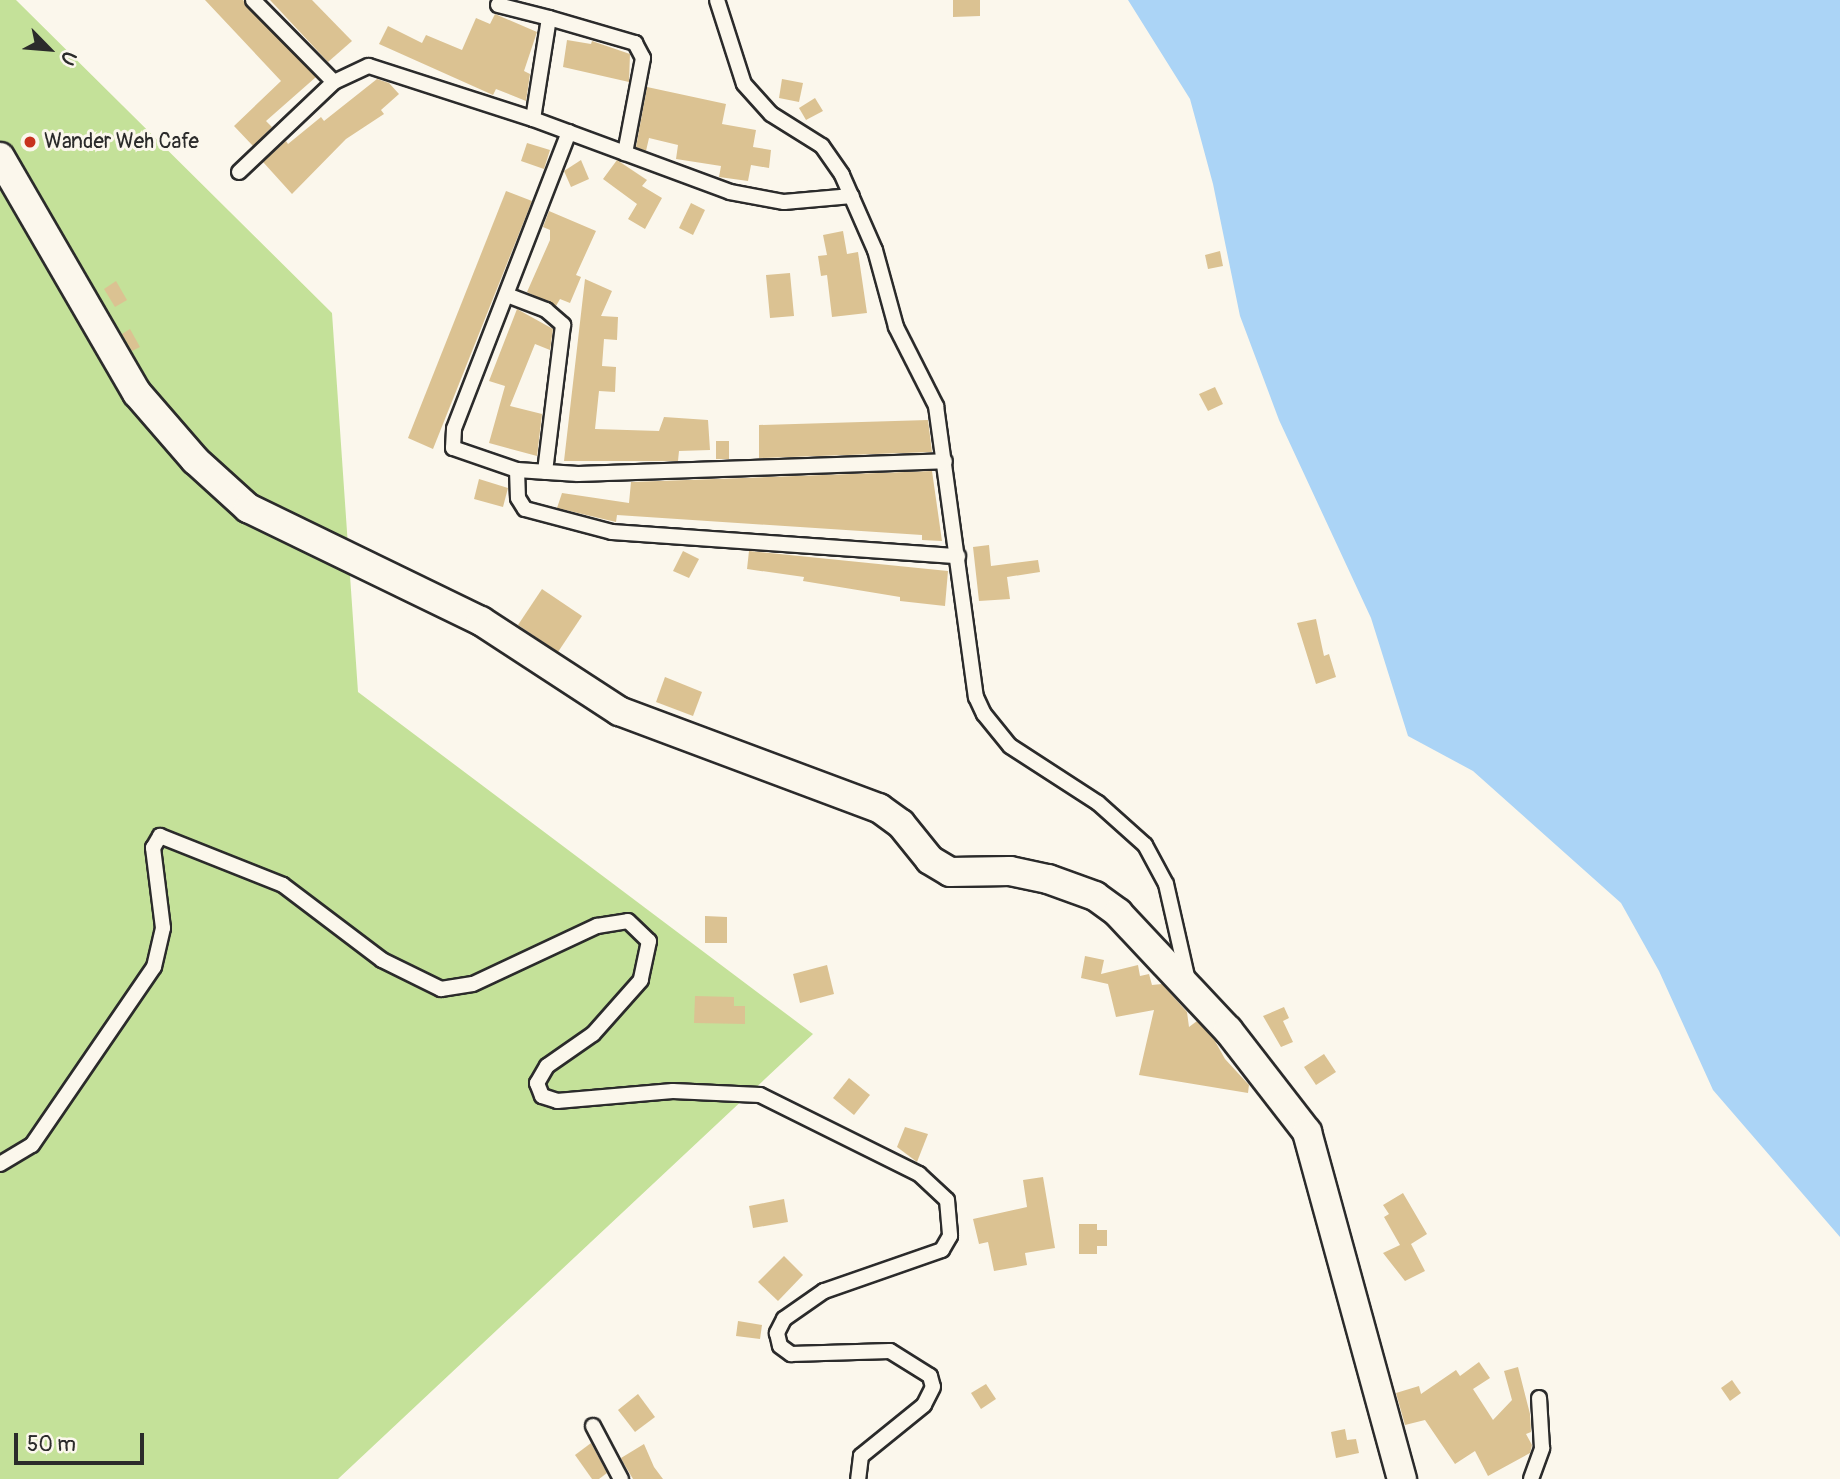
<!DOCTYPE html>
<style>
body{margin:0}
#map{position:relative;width:1840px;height:1479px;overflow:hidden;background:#fbf7ec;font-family:Pangolin,sans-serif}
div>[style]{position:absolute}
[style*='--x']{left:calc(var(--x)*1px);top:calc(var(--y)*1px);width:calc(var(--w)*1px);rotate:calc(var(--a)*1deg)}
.green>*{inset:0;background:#c4e199}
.water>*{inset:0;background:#abd4f6}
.building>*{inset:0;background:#dbc292}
.roads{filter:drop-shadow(2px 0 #2b2b2b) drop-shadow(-2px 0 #2b2b2b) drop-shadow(0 2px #2b2b2b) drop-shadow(0 -2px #2b2b2b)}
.street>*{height:14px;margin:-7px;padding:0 7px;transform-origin:7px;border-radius:7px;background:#fbf7ec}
.highway>*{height:28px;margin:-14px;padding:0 14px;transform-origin:14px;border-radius:14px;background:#fbf7ec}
.dots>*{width:19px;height:19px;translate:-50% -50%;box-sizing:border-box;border:4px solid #fbf7ec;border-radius:50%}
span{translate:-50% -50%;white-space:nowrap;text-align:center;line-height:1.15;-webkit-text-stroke:6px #fbf7ec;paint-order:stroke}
.poi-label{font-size:21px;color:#2b2b2b}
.left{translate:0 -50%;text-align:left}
.north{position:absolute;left:14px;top:14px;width:70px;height:70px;-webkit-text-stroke:5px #fbf7ec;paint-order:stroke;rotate:115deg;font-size:19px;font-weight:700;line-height:28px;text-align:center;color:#2b2b2b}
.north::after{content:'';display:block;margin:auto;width:24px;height:32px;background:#2b2b2b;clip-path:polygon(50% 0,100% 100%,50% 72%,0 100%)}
.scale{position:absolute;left:14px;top:1433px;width:130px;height:32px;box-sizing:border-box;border:4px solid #2b2b2b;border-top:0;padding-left:9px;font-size:21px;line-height:24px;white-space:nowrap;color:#2b2b2b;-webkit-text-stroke:5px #fbf7ec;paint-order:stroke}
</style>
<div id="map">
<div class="green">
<div style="clip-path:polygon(0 0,16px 0,332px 313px,358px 692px,813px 1034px,338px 1479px,0 1479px)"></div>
</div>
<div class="water">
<div style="clip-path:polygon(1128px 0,1840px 0,1840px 1237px,1713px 1090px,1659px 971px,1621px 903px,1473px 771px,1408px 736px,1371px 618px,1279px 420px,1240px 316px,1213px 184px,1190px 99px)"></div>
</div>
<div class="building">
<div style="clip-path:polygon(205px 0,243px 0,316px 77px,266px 121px,272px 127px,253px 146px,234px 126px,281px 81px)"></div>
<div style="clip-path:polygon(270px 0,312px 0,352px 41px,328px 62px)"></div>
<div style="clip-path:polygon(953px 0,980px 0,980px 16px,953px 17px)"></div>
<div style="clip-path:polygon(495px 14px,537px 32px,524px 71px,530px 74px,526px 101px,496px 89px,493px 95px,379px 44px,388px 26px,422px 43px,426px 35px,462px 50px,476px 18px,490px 24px)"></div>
<div style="clip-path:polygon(567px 40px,591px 44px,592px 41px,630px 54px,629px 82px,563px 67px)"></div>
<div style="clip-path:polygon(377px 79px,389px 83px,399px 94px,381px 110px,384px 114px,346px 139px,292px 194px,263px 162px,286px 141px,288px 144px,321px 117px,324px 121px)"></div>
<div style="clip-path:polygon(782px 79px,803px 83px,799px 102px,779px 98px)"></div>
<div style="clip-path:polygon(647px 87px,726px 104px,722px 124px,756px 130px,753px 147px,771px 150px,769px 168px,751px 165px,748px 181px,719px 177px,721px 166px,676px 159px,678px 145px,649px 138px,646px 151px,636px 147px)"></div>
<div style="clip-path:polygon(815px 98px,823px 111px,806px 120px,799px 108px)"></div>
<div style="clip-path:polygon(527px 143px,550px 150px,544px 169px,521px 161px)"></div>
<div style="clip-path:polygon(581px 160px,589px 179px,571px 187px,564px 171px)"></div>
<div style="clip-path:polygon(617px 160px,647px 180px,642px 186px,662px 198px,645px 229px,628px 219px,637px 204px,603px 179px)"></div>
<div style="clip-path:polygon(506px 191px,532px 201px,433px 449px,408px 438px)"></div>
<div style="clip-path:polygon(691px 203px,705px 210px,693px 235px,679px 228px)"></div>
<div style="clip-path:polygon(549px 211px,596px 231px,576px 275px,581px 277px,570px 303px,560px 299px,556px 306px,527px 292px,550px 240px,550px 230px,543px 227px)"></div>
<div style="clip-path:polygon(843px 231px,847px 254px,858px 252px,867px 313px,832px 317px,827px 275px,821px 276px,818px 256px,827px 255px,823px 235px)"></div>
<div style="clip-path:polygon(1220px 251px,1223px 266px,1208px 269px,1205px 255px)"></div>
<div style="clip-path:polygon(790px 273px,794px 316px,770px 318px,766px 275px)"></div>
<div style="clip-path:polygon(585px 279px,612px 291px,601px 316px,618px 317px,617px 340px,604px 339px,602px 366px,616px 367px,615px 392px,599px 391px,595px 429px,659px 431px,664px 417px,708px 420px,710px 450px,679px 451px,678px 461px,564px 461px)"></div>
<div style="clip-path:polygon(116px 281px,127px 300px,115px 307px,104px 289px)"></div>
<div style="clip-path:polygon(517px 309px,553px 329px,550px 350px,535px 344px,510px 406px,542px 414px,537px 456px,489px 443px,505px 386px,489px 381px)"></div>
<div style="clip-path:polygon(130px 329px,140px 347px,132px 351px,122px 334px)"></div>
<div style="clip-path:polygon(1215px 387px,1223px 404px,1208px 411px,1199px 394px)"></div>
<div style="clip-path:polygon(928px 420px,932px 452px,759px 458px,759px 425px)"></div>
<div style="clip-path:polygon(716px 441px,729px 441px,729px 459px,716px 459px)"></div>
<div style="clip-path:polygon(932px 471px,942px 541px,922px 540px,922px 535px,617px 515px,616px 522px,557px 508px,562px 493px,629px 503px,631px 482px)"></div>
<div style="clip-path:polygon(479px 479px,508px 488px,503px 507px,474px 499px)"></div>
<div style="clip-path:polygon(989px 545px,991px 566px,1038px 560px,1040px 572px,1007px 577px,1010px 599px,979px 601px,973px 547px)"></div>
<div style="clip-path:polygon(683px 551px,699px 559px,689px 578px,673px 571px)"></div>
<div style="clip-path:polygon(749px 551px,948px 571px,945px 606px,900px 601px,900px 597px,803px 581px,804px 577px,747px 569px)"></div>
<div style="clip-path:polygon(542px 589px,582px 616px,558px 652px,518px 625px)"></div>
<div style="clip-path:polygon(1316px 619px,1324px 656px,1329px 654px,1336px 677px,1316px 684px,1297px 623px)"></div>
<div style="clip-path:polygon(665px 677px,702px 692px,693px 716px,656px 702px)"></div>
<div style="clip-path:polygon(705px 916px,727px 917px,727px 943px,705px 943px)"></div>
<div style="clip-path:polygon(1085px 956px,1104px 960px,1101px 974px,1138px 965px,1140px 976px,1149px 974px,1152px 985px,1162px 984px,1187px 1012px,1189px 1027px,1197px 1021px,1215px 1041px,1225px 1059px,1249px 1085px,1248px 1093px,1139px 1075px,1154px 1010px,1116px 1017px,1108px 984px,1081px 978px)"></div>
<div style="clip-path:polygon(827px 965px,834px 994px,800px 1003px,793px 974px)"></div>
<div style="clip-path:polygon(695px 996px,734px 997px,734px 1006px,745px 1006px,745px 1024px,694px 1023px)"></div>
<div style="clip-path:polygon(1284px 1007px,1289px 1018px,1283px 1021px,1293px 1042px,1281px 1047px,1263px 1016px)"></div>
<div style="clip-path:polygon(1324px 1054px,1336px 1072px,1316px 1085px,1304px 1067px)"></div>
<div style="clip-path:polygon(849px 1078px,870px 1095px,854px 1115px,833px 1098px)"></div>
<div style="clip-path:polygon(905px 1127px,928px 1134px,917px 1162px,897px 1147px)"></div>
<div style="clip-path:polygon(1043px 1177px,1055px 1248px,1025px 1253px,1027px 1265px,994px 1271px,988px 1242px,979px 1244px,973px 1219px,1027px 1207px,1023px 1180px)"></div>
<div style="clip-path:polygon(1403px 1193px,1427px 1234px,1411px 1244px,1425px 1271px,1405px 1281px,1383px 1253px,1400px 1245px,1384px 1217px,1389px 1214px,1383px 1205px)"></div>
<div style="clip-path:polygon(784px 1199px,788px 1222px,753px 1228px,749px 1206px)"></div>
<div style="clip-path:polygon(1079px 1224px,1097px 1224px,1097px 1230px,1107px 1230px,1107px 1246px,1097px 1246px,1097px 1254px,1079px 1254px)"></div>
<div style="clip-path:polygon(784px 1256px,803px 1275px,778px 1301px,758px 1282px)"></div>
<div style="clip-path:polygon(738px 1321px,762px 1325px,760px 1339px,736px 1336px)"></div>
<div style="clip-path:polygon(1479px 1362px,1490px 1378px,1473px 1389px,1493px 1420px,1512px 1400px,1504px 1371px,1518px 1367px,1530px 1414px,1531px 1432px,1526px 1434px,1532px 1445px,1530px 1453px,1488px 1476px,1475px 1451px,1455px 1464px,1425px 1420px,1405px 1425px,1396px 1393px,1419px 1386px,1421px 1394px,1456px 1370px,1460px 1376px)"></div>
<div style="clip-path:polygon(1732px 1380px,1741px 1393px,1730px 1401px,1721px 1388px)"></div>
<div style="clip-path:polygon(986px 1384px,996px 1399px,981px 1409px,971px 1393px)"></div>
<div style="clip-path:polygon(638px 1394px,655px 1417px,635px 1432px,618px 1410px)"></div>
<div style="clip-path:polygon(1345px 1429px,1347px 1440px,1356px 1439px,1359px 1453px,1336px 1458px,1331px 1432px)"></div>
<div style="clip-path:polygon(591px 1443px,607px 1473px,599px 1479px,592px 1479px,575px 1455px)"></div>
<div style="clip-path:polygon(644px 1444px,654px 1467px,663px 1479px,633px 1479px,623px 1462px,621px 1458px)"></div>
</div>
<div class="roads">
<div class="street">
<div style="--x:253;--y:0;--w:115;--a:45.4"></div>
<div style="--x:717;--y:0;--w:88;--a:72.2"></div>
<div style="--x:744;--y:84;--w:40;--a:48"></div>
<div style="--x:771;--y:114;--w:60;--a:32.1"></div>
<div style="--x:822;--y:146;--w:35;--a:55"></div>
<div style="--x:842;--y:175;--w:82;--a:66.3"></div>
<div style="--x:875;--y:250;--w:80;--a:74.7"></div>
<div style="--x:896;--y:327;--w:89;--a:63.1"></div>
<div style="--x:936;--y:406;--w:294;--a:82.2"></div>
<div style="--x:976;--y:697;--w:19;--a:65"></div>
<div style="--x:984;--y:714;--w:41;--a:50.9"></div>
<div style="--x:1010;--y:746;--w:105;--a:32.9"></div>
<div style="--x:1098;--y:803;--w:63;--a:41.8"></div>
<div style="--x:1145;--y:845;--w:44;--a:61.7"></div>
<div style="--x:1166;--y:884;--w:99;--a:77.2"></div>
<div style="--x:498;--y:5;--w:53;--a:14.3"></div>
<div style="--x:533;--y:119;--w:102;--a:-81"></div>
<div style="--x:549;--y:18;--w:90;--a:16.2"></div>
<div style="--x:635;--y:43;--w:17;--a:62"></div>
<div style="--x:643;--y:58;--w:97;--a:100.7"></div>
<div style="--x:569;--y:132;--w:318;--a:111.2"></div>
<div style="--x:454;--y:429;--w:19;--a:93"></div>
<div style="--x:453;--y:448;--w:68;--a:19"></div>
<div style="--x:517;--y:470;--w:61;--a:3.8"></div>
<div style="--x:578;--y:474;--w:367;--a:-2"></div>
<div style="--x:239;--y:172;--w:131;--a:-43.5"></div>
<div style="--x:334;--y:82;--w:38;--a:-25"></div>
<div style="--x:369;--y:66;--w:172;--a:17.9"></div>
<div style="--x:533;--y:119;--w:210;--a:20.3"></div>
<div style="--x:730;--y:192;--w:55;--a:10.5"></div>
<div style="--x:784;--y:202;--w:68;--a:-5"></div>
<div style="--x:507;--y:295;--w:42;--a:21"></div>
<div style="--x:546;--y:310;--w:23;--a:41"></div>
<div style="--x:563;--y:325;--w:148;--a:97"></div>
<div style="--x:517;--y:470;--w:28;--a:88"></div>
<div style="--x:518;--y:498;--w:13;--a:58"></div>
<div style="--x:525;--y:509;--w:90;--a:14.8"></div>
<div style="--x:612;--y:532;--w:347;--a:4"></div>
<div style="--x:0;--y:1164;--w:37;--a:-31"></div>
<div style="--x:32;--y:1145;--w:216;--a:-55.6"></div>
<div style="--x:154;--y:967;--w:40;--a:-77"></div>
<div style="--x:163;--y:928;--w:81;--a:-97.1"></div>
<div style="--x:153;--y:848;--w:14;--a:-60"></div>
<div style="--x:160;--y:836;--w:132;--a:21.7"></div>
<div style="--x:283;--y:885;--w:124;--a:37.1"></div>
<div style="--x:382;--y:960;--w:66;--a:26.2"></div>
<div style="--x:441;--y:989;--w:32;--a:-9"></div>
<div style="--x:473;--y:984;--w:137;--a:-25.1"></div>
<div style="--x:597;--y:926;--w:31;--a:-9"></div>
<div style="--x:628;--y:921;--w:29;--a:44"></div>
<div style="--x:649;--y:941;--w:40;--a:102"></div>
<div style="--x:641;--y:980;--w:72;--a:131.6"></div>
<div style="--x:593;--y:1034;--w:56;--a:145.2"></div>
<div style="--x:547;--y:1066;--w:20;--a:120"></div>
<div style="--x:537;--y:1083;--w:14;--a:69"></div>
<div style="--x:542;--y:1096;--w:16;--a:18"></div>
<div style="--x:557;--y:1101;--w:116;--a:-4.9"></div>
<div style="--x:673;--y:1091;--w:87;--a:2.6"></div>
<div style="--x:760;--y:1095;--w:178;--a:26.4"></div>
<div style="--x:919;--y:1174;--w:38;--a:43"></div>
<div style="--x:947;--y:1200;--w:36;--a:85"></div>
<div style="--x:950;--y:1236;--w:16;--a:120"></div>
<div style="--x:942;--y:1250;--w:125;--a:160.8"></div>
<div style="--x:824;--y:1291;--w:49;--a:145"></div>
<div style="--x:784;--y:1319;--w:16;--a:117"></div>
<div style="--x:777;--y:1333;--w:13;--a:77"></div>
<div style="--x:780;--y:1346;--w:14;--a:36"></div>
<div style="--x:791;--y:1354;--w:99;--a:-1.7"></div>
<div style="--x:890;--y:1351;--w:47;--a:32"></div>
<div style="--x:930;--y:1376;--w:11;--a:75"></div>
<div style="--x:933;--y:1387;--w:20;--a:117"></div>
<div style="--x:924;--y:1405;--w:81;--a:141"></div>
<div style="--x:861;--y:1456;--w:23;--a:97"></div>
<div style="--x:593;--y:1426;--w:60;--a:62.2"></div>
<div style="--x:1531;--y:1479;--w:33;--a:-70"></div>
<div style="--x:1542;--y:1448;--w:50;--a:-93.4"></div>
</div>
<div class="highway">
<div style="--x:0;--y:157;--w:273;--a:59.9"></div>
<div style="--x:137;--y:393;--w:89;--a:49.1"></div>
<div style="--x:195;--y:460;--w:72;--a:42.2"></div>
<div style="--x:248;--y:508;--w:259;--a:25.9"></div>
<div style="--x:481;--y:621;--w:165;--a:33.1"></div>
<div style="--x:619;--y:711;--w:278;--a:20.5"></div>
<div style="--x:879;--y:808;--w:27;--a:36"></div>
<div style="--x:901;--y:824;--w:46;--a:51.1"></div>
<div style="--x:930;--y:860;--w:23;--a:31"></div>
<div style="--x:950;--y:872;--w:60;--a:-1"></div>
<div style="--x:1010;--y:871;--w:39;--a:12"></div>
<div style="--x:1048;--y:879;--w:50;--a:19.9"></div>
<div style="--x:1095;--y:896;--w:29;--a:36"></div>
<div style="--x:1118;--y:913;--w:161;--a:46.8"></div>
<div style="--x:1228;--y:1030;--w:129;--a:52.2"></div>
<div style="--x:1307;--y:1132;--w:360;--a:74.7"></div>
</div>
</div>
<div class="dots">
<div style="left:30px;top:142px;background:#c8321e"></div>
</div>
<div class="poi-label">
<span class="left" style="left:44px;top:142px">Wander Weh Cafe</span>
</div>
<div class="north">U</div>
<div class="scale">50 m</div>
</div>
